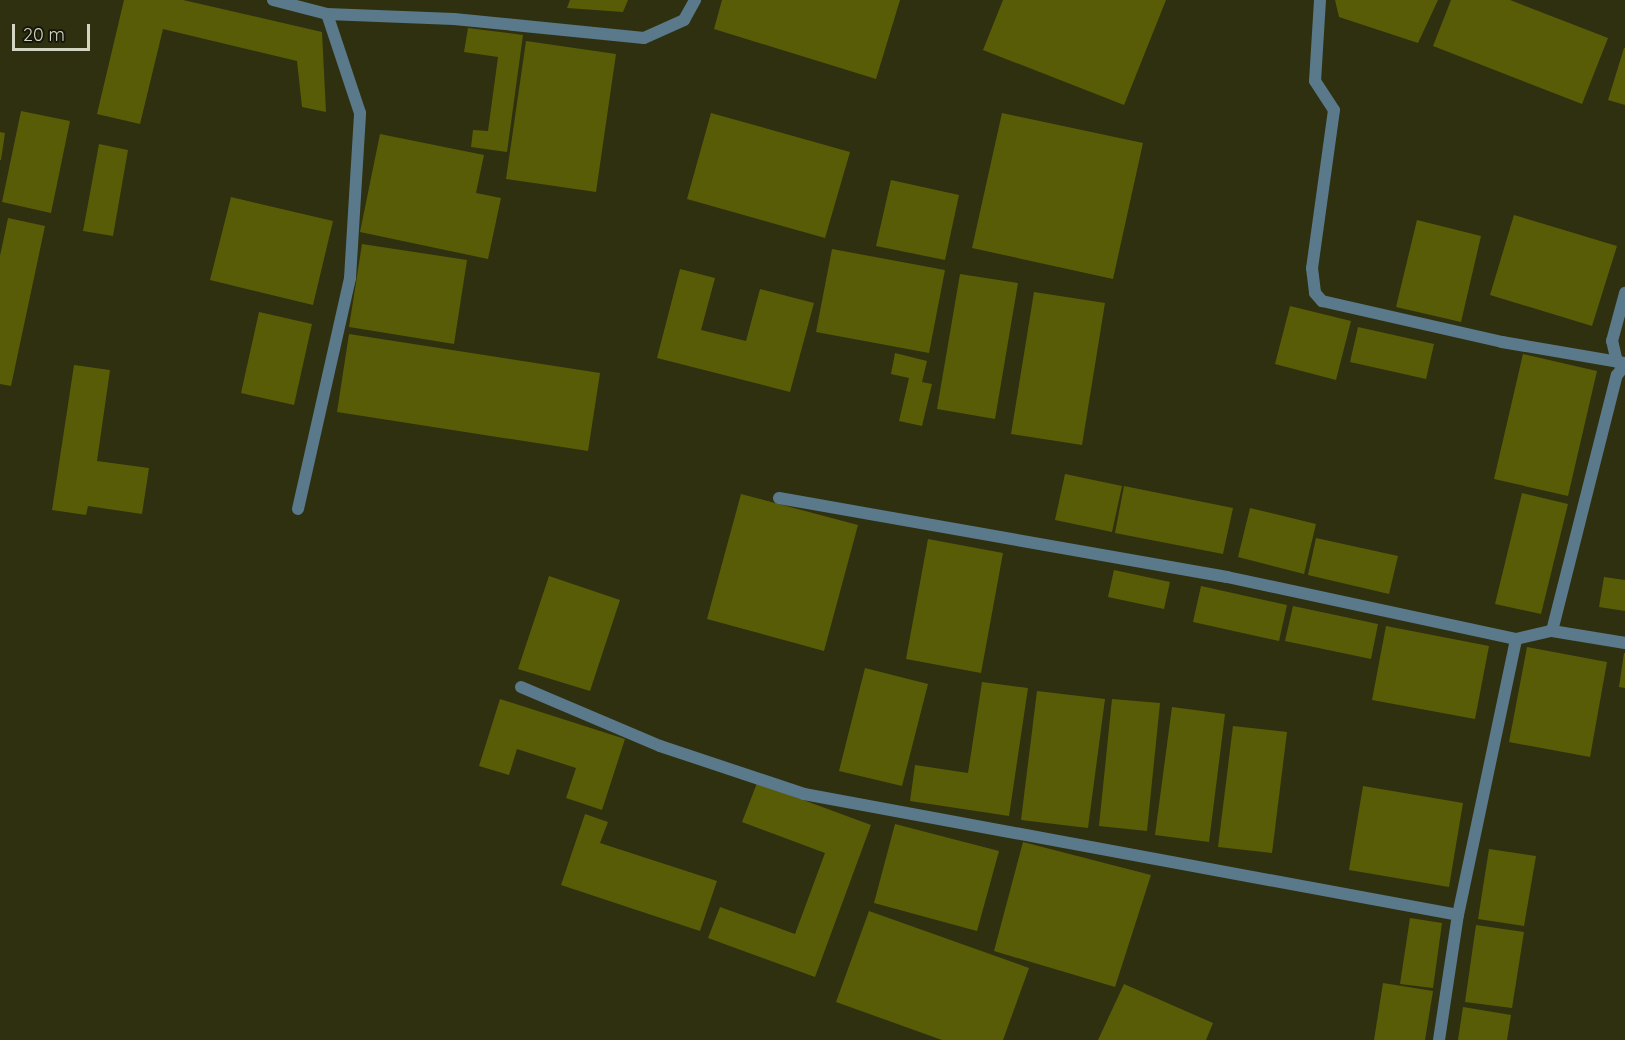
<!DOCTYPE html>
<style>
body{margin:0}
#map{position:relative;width:1625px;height:1040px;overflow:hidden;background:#2e300f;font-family:Quicksand,sans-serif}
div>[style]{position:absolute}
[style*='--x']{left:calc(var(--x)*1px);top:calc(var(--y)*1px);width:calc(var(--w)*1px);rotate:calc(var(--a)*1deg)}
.building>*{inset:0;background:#595c06}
.street>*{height:12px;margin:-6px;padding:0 6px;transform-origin:6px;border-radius:6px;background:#5a798a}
span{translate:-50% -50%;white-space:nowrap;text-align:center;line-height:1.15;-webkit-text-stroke:4.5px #161709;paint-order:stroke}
.scale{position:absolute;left:12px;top:24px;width:78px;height:27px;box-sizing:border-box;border:3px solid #d3d5c2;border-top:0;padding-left:8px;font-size:18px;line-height:21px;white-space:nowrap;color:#d3d5c2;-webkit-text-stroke:4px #161709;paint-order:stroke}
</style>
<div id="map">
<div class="building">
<div style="clip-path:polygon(124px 0,183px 0,322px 32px,326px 112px,302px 107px,297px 61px,163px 29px,140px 124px,97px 114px)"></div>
<div style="clip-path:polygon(570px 0,628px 0,623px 12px,567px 8px)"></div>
<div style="clip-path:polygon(722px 0,900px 0,876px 79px,714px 29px)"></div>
<div style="clip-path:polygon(1003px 0,1166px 0,1124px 105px,983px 50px)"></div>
<div style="clip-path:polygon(1335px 0,1438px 0,1418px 43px,1339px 17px)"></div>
<div style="clip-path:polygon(1451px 0,1510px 0,1608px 38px,1582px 104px,1433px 46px)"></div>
<div style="clip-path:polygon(468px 28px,523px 35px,507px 152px,471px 147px,473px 130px,488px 131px,498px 57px,464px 52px)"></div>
<div style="clip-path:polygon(526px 41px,616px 54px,596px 192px,506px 179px)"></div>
<div style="clip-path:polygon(1624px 48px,1625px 48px,1625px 105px,1608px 100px)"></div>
<div style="clip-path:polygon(21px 111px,70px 121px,51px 213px,2px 202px)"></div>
<div style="clip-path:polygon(711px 113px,850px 152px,825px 238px,687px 199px)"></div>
<div style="clip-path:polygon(1002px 113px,1143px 143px,1113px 279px,972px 248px)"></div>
<div style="clip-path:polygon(0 132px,5px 133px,1px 160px,0 160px)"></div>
<div style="clip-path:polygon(380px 134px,484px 155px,476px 193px,501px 198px,488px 259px,360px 232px)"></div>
<div style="clip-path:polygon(99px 144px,128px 150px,113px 236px,83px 231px)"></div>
<div style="clip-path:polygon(891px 180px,959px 195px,945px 260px,876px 246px)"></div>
<div style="clip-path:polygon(231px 197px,333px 221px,313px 305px,210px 280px)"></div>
<div style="clip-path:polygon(1514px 215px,1617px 246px,1592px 326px,1490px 295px)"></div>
<div style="clip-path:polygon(8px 218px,45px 226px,11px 386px,0 384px,0 256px)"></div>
<div style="clip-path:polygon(1417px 220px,1481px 236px,1461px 322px,1396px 307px)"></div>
<div style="clip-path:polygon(362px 244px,467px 260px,454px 344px,349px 327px)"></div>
<div style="clip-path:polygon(832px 249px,945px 270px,929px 353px,816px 332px)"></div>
<div style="clip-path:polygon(680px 269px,715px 278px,701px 330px,746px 341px,760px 289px,814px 303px,790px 392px,657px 358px)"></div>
<div style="clip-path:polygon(960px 274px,1018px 283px,995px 419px,937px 409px)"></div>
<div style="clip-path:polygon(1034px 292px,1105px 303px,1082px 445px,1011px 434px)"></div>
<div style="clip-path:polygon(1290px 306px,1351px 321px,1336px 380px,1275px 364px)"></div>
<div style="clip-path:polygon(259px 312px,312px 324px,294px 405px,241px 393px)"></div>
<div style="clip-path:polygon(1358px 327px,1434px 344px,1426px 379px,1350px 362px)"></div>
<div style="clip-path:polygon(349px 334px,600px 373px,588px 451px,337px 412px)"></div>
<div style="clip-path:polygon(895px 353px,927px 361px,922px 382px,932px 384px,922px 426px,899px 421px,909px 378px,891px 374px)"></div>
<div style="clip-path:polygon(1523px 354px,1597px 371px,1568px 496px,1494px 479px)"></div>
<div style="clip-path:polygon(74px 365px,110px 370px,97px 461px,149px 468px,142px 514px,88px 506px,86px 515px,52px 510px)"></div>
<div style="clip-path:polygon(1065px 474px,1122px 486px,1112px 532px,1055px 520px)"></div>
<div style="clip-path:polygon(1124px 486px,1233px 508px,1223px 554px,1115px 533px)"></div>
<div style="clip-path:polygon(1522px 493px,1568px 504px,1541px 614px,1495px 604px)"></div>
<div style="clip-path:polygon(741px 494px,858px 525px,824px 651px,707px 619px)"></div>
<div style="clip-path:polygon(1250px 508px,1316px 524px,1304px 574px,1238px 557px)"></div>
<div style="clip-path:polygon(1316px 538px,1398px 556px,1389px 594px,1308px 575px)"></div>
<div style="clip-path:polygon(928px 539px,1003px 553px,981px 673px,906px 659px)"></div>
<div style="clip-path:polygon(1114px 570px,1170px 582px,1164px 609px,1108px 597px)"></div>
<div style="clip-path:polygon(549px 576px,620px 600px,590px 691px,518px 669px)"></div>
<div style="clip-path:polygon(1604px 577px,1625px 580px,1625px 611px,1599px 607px)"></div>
<div style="clip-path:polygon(1201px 586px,1287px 605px,1279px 641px,1193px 622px)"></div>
<div style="clip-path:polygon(1293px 606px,1378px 624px,1371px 659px,1285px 641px)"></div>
<div style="clip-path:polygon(1386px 626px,1489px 646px,1475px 719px,1372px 700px)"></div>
<div style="clip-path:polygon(1527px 647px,1607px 662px,1590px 757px,1509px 742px)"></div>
<div style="clip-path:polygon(1624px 653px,1625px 653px,1625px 688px,1619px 687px)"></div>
<div style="clip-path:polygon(865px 668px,928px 684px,902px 786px,839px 771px)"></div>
<div style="clip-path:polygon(982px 682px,1028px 688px,1009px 816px,910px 801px,915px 765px,968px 773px)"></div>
<div style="clip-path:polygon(1037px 691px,1105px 699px,1088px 828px,1021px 820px)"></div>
<div style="clip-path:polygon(500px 699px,625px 739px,602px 810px,566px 798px,576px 768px,517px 749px,509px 775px,479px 766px)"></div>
<div style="clip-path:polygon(1112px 699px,1160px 703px,1147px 831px,1099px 826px)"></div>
<div style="clip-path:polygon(1172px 707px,1225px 714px,1209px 842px,1155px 835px)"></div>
<div style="clip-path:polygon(1233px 726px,1287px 732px,1272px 853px,1218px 847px)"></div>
<div style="clip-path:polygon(757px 783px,871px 825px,815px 977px,708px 938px,720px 907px,795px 934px,825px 853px,742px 822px)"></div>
<div style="clip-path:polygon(1363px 786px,1463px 803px,1449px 887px,1349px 870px)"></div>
<div style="clip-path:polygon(585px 814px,608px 822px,600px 843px,717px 881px,700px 931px,561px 885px)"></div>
<div style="clip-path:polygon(895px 824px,999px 851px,977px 931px,874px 903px)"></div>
<div style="clip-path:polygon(1023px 842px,1151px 875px,1115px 987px,994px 951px)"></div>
<div style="clip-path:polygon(1489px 849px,1536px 856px,1524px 926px,1478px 919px)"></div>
<div style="clip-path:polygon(869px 911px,1029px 968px,1003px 1040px,942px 1040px,836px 1002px)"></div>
<div style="clip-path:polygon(1410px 918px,1442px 923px,1433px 988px,1400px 984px)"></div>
<div style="clip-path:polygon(1476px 925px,1524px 932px,1512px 1008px,1465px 1002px)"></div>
<div style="clip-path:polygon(1383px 983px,1433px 991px,1425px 1040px,1374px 1040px)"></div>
<div style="clip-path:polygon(1124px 984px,1213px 1023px,1206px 1040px,1098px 1040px)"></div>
<div style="clip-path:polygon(1463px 1007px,1511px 1015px,1507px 1040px,1458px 1040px)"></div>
</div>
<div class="street">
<div style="--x:273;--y:0;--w:56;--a:14.5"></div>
<div style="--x:327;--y:14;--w:127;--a:2.3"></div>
<div style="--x:454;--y:19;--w:191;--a:5.7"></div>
<div style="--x:644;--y:38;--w:44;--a:-24.2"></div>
<div style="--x:684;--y:20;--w:23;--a:-61"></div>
<div style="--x:1320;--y:0;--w:81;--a:93.5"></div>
<div style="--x:1315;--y:81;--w:35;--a:57"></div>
<div style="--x:1334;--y:110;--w:160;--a:97.9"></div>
<div style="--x:1312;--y:268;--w:25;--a:83"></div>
<div style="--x:1315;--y:293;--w:11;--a:49"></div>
<div style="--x:1322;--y:301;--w:185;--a:12.8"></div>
<div style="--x:1502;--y:342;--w:125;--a:9.7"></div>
<div style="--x:1617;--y:362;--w:22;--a:-103"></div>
<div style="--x:1612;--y:341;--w:50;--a:-74.8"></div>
<div style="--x:779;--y:498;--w:455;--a:10"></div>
<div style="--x:1227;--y:577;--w:296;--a:12.1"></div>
<div style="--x:1516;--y:639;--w:37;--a:-13"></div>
<div style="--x:1552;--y:631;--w:74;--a:9.3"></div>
<div style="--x:298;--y:509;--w:237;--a:-77.3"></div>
<div style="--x:350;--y:278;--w:165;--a:-86.5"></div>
<div style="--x:360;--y:113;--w:104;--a:-108.4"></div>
<div style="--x:1552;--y:631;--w:264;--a:-75.8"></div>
<div style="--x:1617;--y:375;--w:13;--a:-51"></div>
<div style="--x:521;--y:687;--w:151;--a:23"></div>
<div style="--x:660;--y:746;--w:152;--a:18.4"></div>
<div style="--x:804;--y:794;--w:665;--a:10.48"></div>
<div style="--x:1439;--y:1040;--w:126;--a:-81.4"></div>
<div style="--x:1458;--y:915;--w:282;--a:-78.1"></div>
</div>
<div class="scale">20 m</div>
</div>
